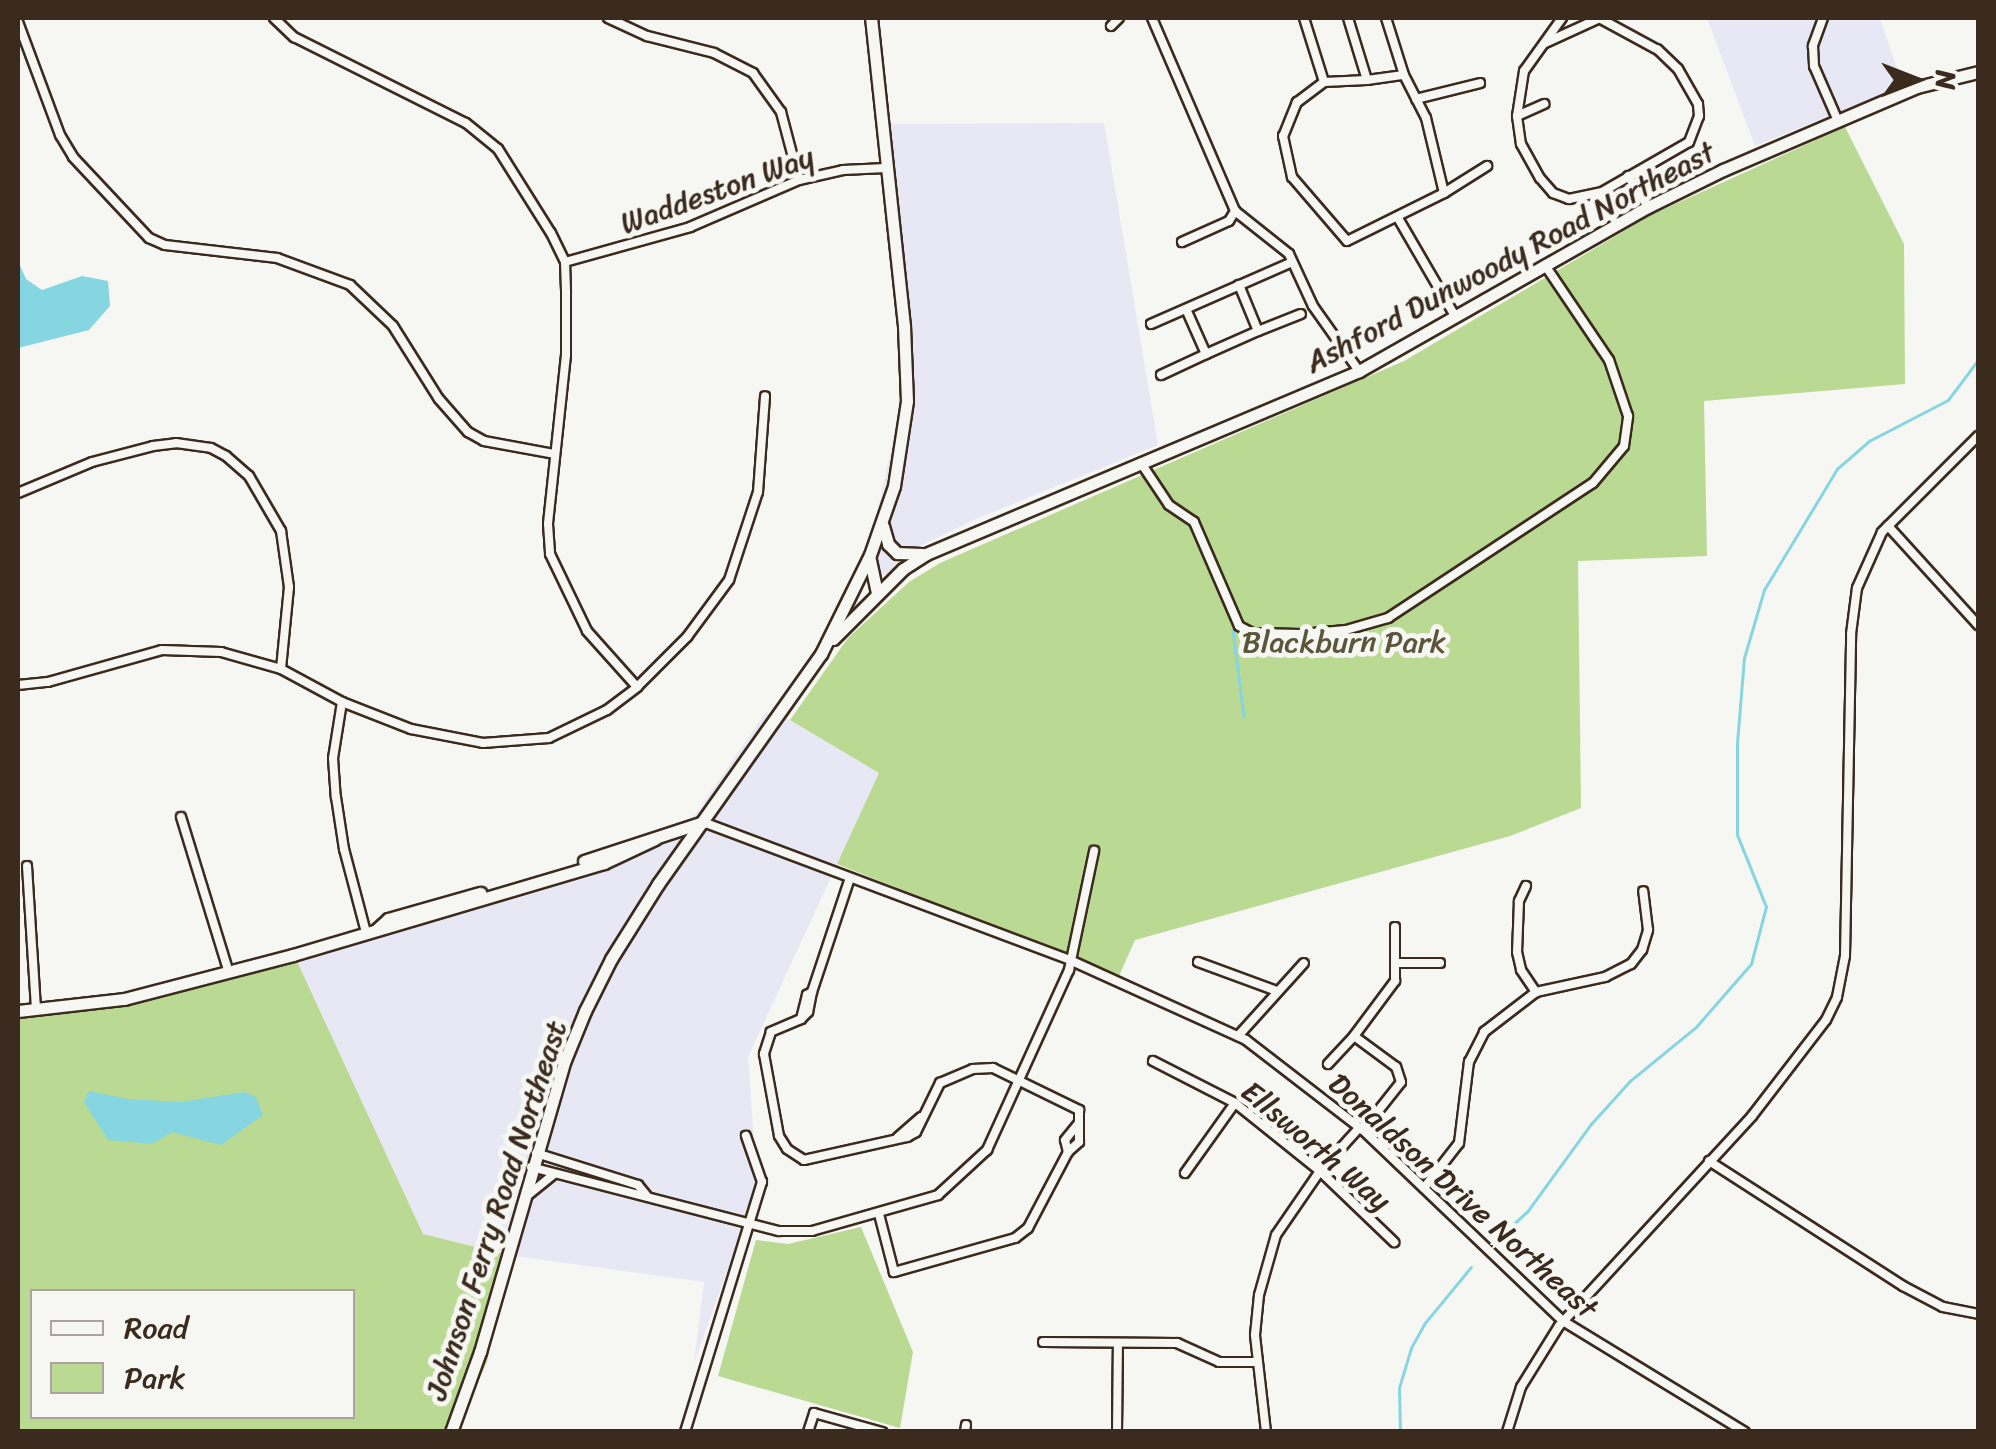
<!DOCTYPE html>
<style>
body{margin:0}
#map{position:relative;width:1996px;height:1449px;overflow:hidden;background:#f6f6f2;font-family:Sriracha,sans-serif}
div>[style]{position:absolute}
[style*='--x']{left:calc(var(--x)*1px);top:calc(var(--y)*1px);width:calc(var(--w)*1px);rotate:calc(var(--a)*1deg)}
.built>*{inset:0;background:#e8e8f5}
.green>*{inset:0;background:#bad992}
.water>*{inset:0;background:#86d6e2}
.stream>*{height:2.5px;margin:-1.25px;padding:0 1.25px;transform-origin:1.25px;border-radius:1.25px;background:#86d6e2}
.roads{filter:drop-shadow(2px 0 #3b2a1e) drop-shadow(-2px 0 #3b2a1e) drop-shadow(0 2px #3b2a1e) drop-shadow(0 -2px #3b2a1e)}
.street>*{height:8px;margin:-4px;padding:0 4px;transform-origin:4px;border-radius:4px;background:#f6f6f2}
.secondary>*{height:11px;margin:-5.5px;padding:0 5.5px;transform-origin:5.5px;border-radius:5.5px;background:#f6f6f2}
span{translate:-50% -50%;white-space:nowrap;text-align:center;line-height:1.15;-webkit-text-stroke:10px #f6f6f2;paint-order:stroke}
.street-label{font-size:30px;color:#3b2a1e}
.park-label{font-size:30px;color:#5b563b}
.frame{position:absolute;inset:0;border:20px solid #3b2a1e;pointer-events:none}
.legend{position:absolute;left:30px;top:1289px;width:325px;height:130px;box-sizing:border-box;background:#f6f6f2;border:2px solid #aba49d;margin:0;padding:12px 18px;list-style:none;font-size:30px;color:#3b2a1e}
.legend li{display:flex;align-items:center;gap:20px;height:50px}
.legend b{width:50px;border:2px solid #aba49d}
.north{position:absolute;left:1866px;top:30px;width:100px;height:100px;-webkit-text-stroke:8px #f6f6f2;paint-order:stroke;rotate:90deg;font-size:28px;font-weight:700;line-height:40px;text-align:center;color:#3b2a1e}
.north::after{content:'';display:block;margin:auto;width:35px;height:45px;background:#3b2a1e;clip-path:polygon(50% 0,100% 100%,50% 72%,0 100%)}
</style>
<div id="map">
<div class="built">
<div style="clip-path:polygon(1707px 18px,1880px 18px,1903px 86px,1755px 146px)"></div>
<div style="clip-path:polygon(1104px 123px,1158px 445px,978px 518px,924px 544px,886px 574px,876px 574px,870px 549px,902px 396px,896px 258px,880px 124px)"></div>
<div style="clip-path:polygon(766px 712px,790px 720px,879px 773px,748px 1057px,754px 1141px,763px 1172px,694px 1363px,704px 1282px,508px 1255px,423px 1234px,295px 957px,601px 862px,695px 815px)"></div>
</div>
<div class="green">
<div style="clip-path:polygon(1845px 127px,1904px 244px,1905px 384px,1704px 401px,1707px 556px,1578px 561px,1581px 808px,1510px 836px,1135px 940px,1119px 976px,837px 864px,879px 773px,790px 720px,848px 638px,909px 582px,940px 563px,1404px 361px,1653px 214px)"></div>
<div style="clip-path:polygon(evenodd,295px 957px,423px 1234px,508px 1255px,487px 1362px,455px 1431px,18px 1431px,18px 1013px,131px 996px,295px 957px,32px 1292px,352px 1292px,352px 1416px,32px 1416px,32px 1292px)"></div>
<div style="clip-path:polygon(861px 1227px,913px 1352px,900px 1428px,718px 1376px,756px 1240px,788px 1244px)"></div>
</div>
<div class="water">
<div style="clip-path:polygon(18px 261px,26px 279px,42px 290px,82px 276px,108px 281px,110px 306px,89px 330px,18px 348px)"></div>
<div style="clip-path:polygon(89px 1091px,128px 1099px,180px 1102px,244px 1092px,256px 1097px,263px 1115px,221px 1145px,172px 1132px,152px 1144px,108px 1140px,84px 1102px)"></div>
</div>
<div class="stream">
<div style="--x:1233;--y:630;--w:87;--a:82.7"></div>
<div style="--x:1503;--y:1234;--w:33;--a:-43"></div>
<div style="--x:1527;--y:1212;--w:109;--a:-54"></div>
<div style="--x:1591;--y:1124;--w:58;--a:-47.8"></div>
<div style="--x:1630;--y:1081;--w:85;--a:-39.3"></div>
<div style="--x:1696;--y:1027;--w:84;--a:-48.9"></div>
<div style="--x:1751;--y:964;--w:59;--a:-75.3"></div>
<div style="--x:1766;--y:907;--w:78;--a:-111.9"></div>
<div style="--x:1737;--y:835;--w:92;--a:-90"></div>
<div style="--x:1737;--y:743;--w:85;--a:-85.3"></div>
<div style="--x:1744;--y:658;--w:71;--a:-73.6"></div>
<div style="--x:1764;--y:590;--w:141;--a:-58.9"></div>
<div style="--x:1837;--y:469;--w:43;--a:-41.2"></div>
<div style="--x:1869;--y:441;--w:89;--a:-27.4"></div>
<div style="--x:1948;--y:400;--w:50;--a:-53.1"></div>
<div style="--x:1400;--y:1432;--w:44;--a:-91.3"></div>
<div style="--x:1399;--y:1388;--w:42;--a:-73.3"></div>
<div style="--x:1411;--y:1348;--w:29;--a:-61"></div>
<div style="--x:1425;--y:1323;--w:72;--a:-50.6"></div>
</div>
<div class="roads">
<div class="street">
<div style="--x:274;--y:18;--w:28;--a:44"></div>
<div style="--x:294;--y:37;--w:192;--a:26.6"></div>
<div style="--x:466;--y:123;--w:41;--a:39.1"></div>
<div style="--x:498;--y:149;--w:99;--a:57.8"></div>
<div style="--x:551;--y:233;--w:32;--a:64"></div>
<div style="--x:565;--y:262;--w:31;--a:88"></div>
<div style="--x:566;--y:293;--w:62;--a:90"></div>
<div style="--x:566;--y:355;--w:170;--a:96.1"></div>
<div style="--x:548;--y:524;--w:30;--a:86"></div>
<div style="--x:550;--y:554;--w:85;--a:64.3"></div>
<div style="--x:587;--y:631;--w:75;--a:48.2"></div>
<div style="--x:608;--y:18;--w:43;--a:24.8"></div>
<div style="--x:647;--y:36;--w:69;--a:14.2"></div>
<div style="--x:714;--y:53;--w:44;--a:27.1"></div>
<div style="--x:753;--y:73;--w:48;--a:54.3"></div>
<div style="--x:781;--y:112;--w:70;--a:75.2"></div>
<div style="--x:1152;--y:18;--w:210;--a:66.7"></div>
<div style="--x:1235;--y:211;--w:69;--a:38.5"></div>
<div style="--x:1289;--y:254;--w:57;--a:65.2"></div>
<div style="--x:1313;--y:306;--w:80;--a:54.7"></div>
<div style="--x:1304;--y:18;--w:67;--a:72.6"></div>
<div style="--x:1324;--y:82;--w:34;--a:143"></div>
<div style="--x:1297;--y:102;--w:37;--a:112"></div>
<div style="--x:1283;--y:136;--w:42;--a:77.6"></div>
<div style="--x:1292;--y:177;--w:84;--a:49.3"></div>
<div style="--x:1347;--y:241;--w:108;--a:-26.3"></div>
<div style="--x:1444;--y:193;--w:77;--a:-103.5"></div>
<div style="--x:1426;--y:118;--w:48;--a:-117.1"></div>
<div style="--x:1404;--y:75;--w:60;--a:-107.5"></div>
<div style="--x:1562;--y:18;--w:65;--a:125.6"></div>
<div style="--x:1524;--y:71;--w:46;--a:98.8"></div>
<div style="--x:1517;--y:116;--w:28;--a:82"></div>
<div style="--x:1521;--y:144;--w:39;--a:61"></div>
<div style="--x:1540;--y:178;--w:20;--a:49"></div>
<div style="--x:1553;--y:193;--w:17;--a:21"></div>
<div style="--x:1569;--y:199;--w:34;--a:-12"></div>
<div style="--x:1602;--y:192;--w:100;--a:-29.9"></div>
<div style="--x:1689;--y:142;--w:28;--a:-69"></div>
<div style="--x:1699;--y:116;--w:12;--a:-95"></div>
<div style="--x:1698;--y:104;--w:40;--a:-119.7"></div>
<div style="--x:1678;--y:69;--w:28;--a:-136"></div>
<div style="--x:1658;--y:50;--w:67;--a:-151.5"></div>
<div style="--x:1823;--y:18;--w:30;--a:110"></div>
<div style="--x:1813;--y:46;--w:20;--a:87"></div>
<div style="--x:1814;--y:66;--w:60;--a:66.4"></div>
<div style="--x:18;--y:22;--w:121;--a:69.6"></div>
<div style="--x:60;--y:135;--w:26;--a:59"></div>
<div style="--x:73;--y:157;--w:111;--a:46.8"></div>
<div style="--x:149;--y:238;--w:17;--a:24"></div>
<div style="--x:165;--y:245;--w:113;--a:6.6"></div>
<div style="--x:277;--y:258;--w:78;--a:20.3"></div>
<div style="--x:350;--y:285;--w:59;--a:43.6"></div>
<div style="--x:393;--y:326;--w:86;--a:57.8"></div>
<div style="--x:439;--y:399;--w:44;--a:48.7"></div>
<div style="--x:468;--y:432;--w:18;--a:29"></div>
<div style="--x:484;--y:441;--w:71;--a:10.5"></div>
<div style="--x:1111;--y:26;--w:11;--a:-45"></div>
<div style="--x:1545;--y:43;--w:60;--a:-24.4"></div>
<div style="--x:1367;--y:80;--w:37;--a:-8"></div>
<div style="--x:1324;--y:82;--w:43;--a:-2.7"></div>
<div style="--x:1367;--y:80;--w:65;--a:-107"></div>
<div style="--x:1416;--y:99;--w:66;--a:-14"></div>
<div style="--x:1517;--y:116;--w:30;--a:-24"></div>
<div style="--x:1628;--y:176;--w:37;--a:57"></div>
<div style="--x:1444;--y:193;--w:51;--a:-32.1"></div>
<div style="--x:1398;--y:218;--w:113;--a:59.8"></div>
<div style="--x:1182;--y:242;--w:51;--a:-24.1"></div>
<div style="--x:1229;--y:221;--w:12;--a:-59"></div>
<div style="--x:565;--y:262;--w:130;--a:-15.6"></div>
<div style="--x:690;--y:227;--w:119;--a:-23.3"></div>
<div style="--x:799;--y:180;--w:45;--a:-12.8"></div>
<div style="--x:843;--y:170;--w:43;--a:-2.7"></div>
<div style="--x:1151;--y:324;--w:154;--a:-23.7"></div>
<div style="--x:1258;--y:331;--w:46;--a:-21.6"></div>
<div style="--x:1206;--y:354;--w:57;--a:-23.9"></div>
<div style="--x:1258;--y:331;--w:50;--a:-112.4"></div>
<div style="--x:1161;--y:375;--w:50;--a:-25"></div>
<div style="--x:1206;--y:354;--w:49;--a:-114"></div>
<div style="--x:1141;--y:463;--w:50;--a:56.3"></div>
<div style="--x:1169;--y:505;--w:30;--a:34"></div>
<div style="--x:1194;--y:522;--w:113;--a:66.6"></div>
<div style="--x:1239;--y:626;--w:15;--a:28"></div>
<div style="--x:1252;--y:633;--w:49;--a:1.2"></div>
<div style="--x:1301;--y:634;--w:45;--a:-5.1"></div>
<div style="--x:1346;--y:630;--w:44;--a:-15.9"></div>
<div style="--x:1388;--y:618;--w:245;--a:-33.4"></div>
<div style="--x:1593;--y:483;--w:48;--a:-50"></div>
<div style="--x:1624;--y:446;--w:30;--a:-82"></div>
<div style="--x:1628;--y:416;--w:59;--a:-108.7"></div>
<div style="--x:1609;--y:360;--w:115;--a:-124"></div>
<div style="--x:18;--y:493;--w:80;--a:-22.7"></div>
<div style="--x:92;--y:462;--w:63;--a:-14.7"></div>
<div style="--x:153;--y:446;--w:23;--a:-7"></div>
<div style="--x:176;--y:443;--w:35;--a:8"></div>
<div style="--x:211;--y:448;--w:17;--a:28"></div>
<div style="--x:226;--y:456;--w:30;--a:41"></div>
<div style="--x:249;--y:476;--w:64;--a:59.8"></div>
<div style="--x:281;--y:531;--w:57;--a:81.9"></div>
<div style="--x:289;--y:587;--w:82;--a:95.6"></div>
<div style="--x:1888;--y:526;--w:134;--a:47.7"></div>
<div style="--x:18;--y:685;--w:30;--a:-6"></div>
<div style="--x:48;--y:682;--w:118;--a:-15.7"></div>
<div style="--x:162;--y:650;--w:59;--a:1.9"></div>
<div style="--x:221;--y:652;--w:62;--a:15.8"></div>
<div style="--x:281;--y:669;--w:69;--a:28.4"></div>
<div style="--x:342;--y:702;--w:74;--a:21.4"></div>
<div style="--x:411;--y:729;--w:73;--a:11"></div>
<div style="--x:483;--y:743;--w:66;--a:-4.3"></div>
<div style="--x:549;--y:738;--w:64;--a:-25.8"></div>
<div style="--x:607;--y:710;--w:38;--a:-37"></div>
<div style="--x:637;--y:687;--w:71;--a:-45"></div>
<div style="--x:687;--y:637;--w:71;--a:-53.6"></div>
<div style="--x:729;--y:580;--w:93;--a:-71.8"></div>
<div style="--x:758;--y:492;--w:96;--a:-85.8"></div>
<div style="--x:342;--y:702;--w:57;--a:99.1"></div>
<div style="--x:333;--y:758;--w:39;--a:86"></div>
<div style="--x:336;--y:797;--w:53;--a:81.3"></div>
<div style="--x:344;--y:849;--w:86;--a:75.2"></div>
<div style="--x:181;--y:817;--w:160;--a:72.9"></div>
<div style="--x:703;--y:822;--w:394;--a:20.6"></div>
<div style="--x:1072;--y:961;--w:191;--a:24.4"></div>
<div style="--x:1246;--y:1040;--w:148;--a:37.6"></div>
<div style="--x:1363;--y:1130;--w:277;--a:43.7"></div>
<div style="--x:1563;--y:1321;--w:213;--a:31.4"></div>
<div style="--x:27;--y:866;--w:144;--a:86.4"></div>
<div style="--x:1526;--y:886;--w:17;--a:115"></div>
<div style="--x:1519;--y:901;--w:51;--a:92.2"></div>
<div style="--x:1517;--y:952;--w:18;--a:77"></div>
<div style="--x:1521;--y:970;--w:27;--a:56"></div>
<div style="--x:1198;--y:962;--w:84;--a:20.2"></div>
<div style="--x:1395;--y:963;--w:45;--a:0"></div>
<div style="--x:812;--y:992;--w:120;--a:-71.6"></div>
<div style="--x:812;--y:992;--w:20;--a:101"></div>
<div style="--x:808;--y:1012;--w:10;--a:135"></div>
<div style="--x:801;--y:1019;--w:25;--a:-76"></div>
<div style="--x:807;--y:995;--w:6;--a:-31"></div>
<div style="--x:801;--y:1019;--w:33;--a:157"></div>
<div style="--x:771;--y:1032;--w:23;--a:108"></div>
<div style="--x:764;--y:1054;--w:83;--a:79.6"></div>
<div style="--x:779;--y:1136;--w:15;--a:58"></div>
<div style="--x:787;--y:1149;--w:20;--a:33"></div>
<div style="--x:804;--y:1160;--w:106;--a:-12.6"></div>
<div style="--x:907;--y:1137;--w:10;--a:-29"></div>
<div style="--x:916;--y:1132;--w:55;--a:-63.9"></div>
<div style="--x:940;--y:1083;--w:36;--a:-23"></div>
<div style="--x:973;--y:1069;--w:20;--a:-3"></div>
<div style="--x:993;--y:1068;--w:96;--a:26"></div>
<div style="--x:1079;--y:1110;--w:32;--a:90"></div>
<div style="--x:1079;--y:1142;--w:15;--a:138"></div>
<div style="--x:1068;--y:1152;--w:86;--a:117.8"></div>
<div style="--x:1028;--y:1228;--w:16;--a:142"></div>
<div style="--x:1015;--y:1238;--w:126;--a:164.3"></div>
<div style="--x:894;--y:1272;--w:60;--a:-104.5"></div>
<div style="--x:1238;--y:1036;--w:98;--a:-47.9"></div>
<div style="--x:1153;--y:1061;--w:92;--a:27.1"></div>
<div style="--x:1235;--y:1103;--w:109;--a:38.7"></div>
<div style="--x:1320;--y:1171;--w:103;--a:43.8"></div>
<div style="--x:1328;--y:1064;--w:38;--a:-47"></div>
<div style="--x:1363;--y:1130;--w:61;--a:-51.6"></div>
<div style="--x:1401;--y:1082;--w:16;--a:-108"></div>
<div style="--x:1396;--y:1067;--w:52;--a:-143.6"></div>
<div style="--x:1354;--y:1036;--w:69;--a:-53.3"></div>
<div style="--x:1395;--y:981;--w:54;--a:-90"></div>
<div style="--x:898;--y:1137;--w:30;--a:-41"></div>
<div style="--x:1068;--y:1152;--w:12;--a:-104"></div>
<div style="--x:1065;--y:1140;--w:22;--a:-51"></div>
<div style="--x:536;--y:1153;--w:107;--a:17.4"></div>
<div style="--x:638;--y:1185;--w:13;--a:51"></div>
<div style="--x:1709;--y:1161;--w:231;--a:32.8"></div>
<div style="--x:1903;--y:1286;--w:45;--a:27.7"></div>
<div style="--x:1943;--y:1307;--w:36;--a:11"></div>
<div style="--x:531;--y:1167;--w:256;--a:14.5"></div>
<div style="--x:779;--y:1231;--w:33;--a:0"></div>
<div style="--x:812;--y:1231;--w:131;--a:-15.9"></div>
<div style="--x:938;--y:1195;--w:67;--a:-42.6"></div>
<div style="--x:987;--y:1150;--w:198;--a:-65.5"></div>
<div style="--x:1069;--y:970;--w:122;--a:-78.1"></div>
<div style="--x:1185;--y:1173;--w:86;--a:-54.5"></div>
<div style="--x:1424;--y:1188;--w:57;--a:-52.1"></div>
<div style="--x:1459;--y:1143;--w:82;--a:-83"></div>
<div style="--x:1469;--y:1062;--w:34;--a:-63"></div>
<div style="--x:1484;--y:1032;--w:66;--a:-37.6"></div>
<div style="--x:1536;--y:992;--w:71;--a:-12.3"></div>
<div style="--x:1605;--y:977;--w:29;--a:-27"></div>
<div style="--x:1631;--y:964;--w:18;--a:-52"></div>
<div style="--x:1642;--y:950;--w:21;--a:-73"></div>
<div style="--x:1648;--y:930;--w:39;--a:-97"></div>
<div style="--x:527;--y:1196;--w:35;--a:-39"></div>
<div style="--x:1043;--y:1342;--w:134;--a:0.4"></div>
<div style="--x:1177;--y:1343;--w:46;--a:24.3"></div>
<div style="--x:1219;--y:1362;--w:35;--a:0"></div>
<div style="--x:685;--y:1432;--w:262;--a:-72.9"></div>
<div style="--x:762;--y:1182;--w:49;--a:-109.2"></div>
<div style="--x:808;--y:1432;--w:20;--a:-72"></div>
<div style="--x:814;--y:1413;--w:71;--a:15.6"></div>
<div style="--x:965;--y:1432;--w:7;--a:-82"></div>
<div style="--x:1117;--y:1432;--w:89;--a:-89.4"></div>
<div style="--x:1266;--y:1432;--w:98;--a:-96.5"></div>
<div style="--x:1255;--y:1335;--w:40;--a:-84.3"></div>
<div style="--x:1259;--y:1295;--w:62;--a:-74.2"></div>
<div style="--x:1276;--y:1235;--w:78;--a:-55.5"></div>
<div style="--x:1320;--y:1171;--w:58;--a:-47.8"></div>
<div style="--x:1507;--y:1432;--w:47;--a:-72.7"></div>
<div style="--x:1521;--y:1387;--w:72;--a:-58.1"></div>
<div style="--x:1559;--y:1326;--w:285;--a:-47.4"></div>
<div style="--x:1752;--y:1116;--w:121;--a:-52.4"></div>
<div style="--x:1826;--y:1020;--w:25;--a:-64"></div>
<div style="--x:1837;--y:997;--w:42;--a:-79"></div>
<div style="--x:1845;--y:956;--w:322;--a:-88.9"></div>
<div style="--x:1851;--y:634;--w:46;--a:-82.6"></div>
<div style="--x:1857;--y:588;--w:61;--a:-65.9"></div>
<div style="--x:1882;--y:532;--w:136;--a:-45"></div>
</div>
<div class="secondary">
<div style="--x:883;--y:526;--w:19;--a:74"></div>
<div style="--x:888;--y:544;--w:13;--a:45"></div>
<div style="--x:897;--y:553;--w:25;--a:2"></div>
<div style="--x:870;--y:560;--w:35;--a:78"></div>
<div style="--x:833;--y:639;--w:99;--a:-45"></div>
<div style="--x:903;--y:569;--w:27;--a:-33"></div>
<div style="--x:926;--y:554;--w:470;--a:-22.9"></div>
<div style="--x:1359;--y:371;--w:332;--a:-29.6"></div>
<div style="--x:1648;--y:207;--w:84;--a:-26.3"></div>
<div style="--x:1723;--y:170;--w:211;--a:-23.2"></div>
<div style="--x:1917;--y:87;--w:63;--a:-13.8"></div>
<div style="--x:584;--y:861;--w:125;--a:-18.1"></div>
<div style="--x:377;--y:929;--w:15;--a:-42"></div>
<div style="--x:388;--y:919;--w:96;--a:-15.8"></div>
<div style="--x:18;--y:1011;--w:107;--a:-6.5"></div>
<div style="--x:124;--y:999;--w:175;--a:-14.6"></div>
<div style="--x:293;--y:955;--w:324;--a:-16.5"></div>
<div style="--x:604;--y:863;--w:56;--a:-25.2"></div>
<div style="--x:451;--y:1432;--w:85;--a:-70.1"></div>
<div style="--x:480;--y:1352;--w:304;--a:-73.8"></div>
<div style="--x:565;--y:1060;--w:53;--a:-67.8"></div>
<div style="--x:585;--y:1011;--w:58;--a:-63.4"></div>
<div style="--x:611;--y:959;--w:89;--a:-57.9"></div>
<div style="--x:658;--y:884;--w:282;--a:-54.7"></div>
<div style="--x:821;--y:654;--w:110;--a:-63.7"></div>
<div style="--x:870;--y:555;--w:73;--a:-70.8"></div>
<div style="--x:894;--y:486;--w:86;--a:-81.3"></div>
<div style="--x:907;--y:401;--w:75;--a:-92.3"></div>
<div style="--x:904;--y:326;--w:310;--a:-96.1"></div>
</div>
</div>
<div class="street-label">
<span style="left:717px;top:190px;rotate:-20deg">Waddeston Way</span>
<span style="left:1510px;top:257px;rotate:-28deg">Ashford Dunwoody Road Northeast</span>
<span style="left:1316px;top:1146px;rotate:40deg">Ellsworth Way</span>
<span style="left:1463px;top:1196px;rotate:42deg">Donaldson Drive Northeast</span>
<span style="left:496px;top:1210px;rotate:-72deg">Johnson Ferry Road Northeast</span>
</div>
<div class="park-label">
<span style="left:1344px;top:642px">Blackburn Park</span>
</div>
<div class="frame"></div>
<ul class="legend">
<li><b style="height:12px;background:#f6f6f2"></b>Road</li>
<li><b style="height:28px;background:#bad992"></b>Park</li>
</ul>
<div class="north">N</div>
</div>
